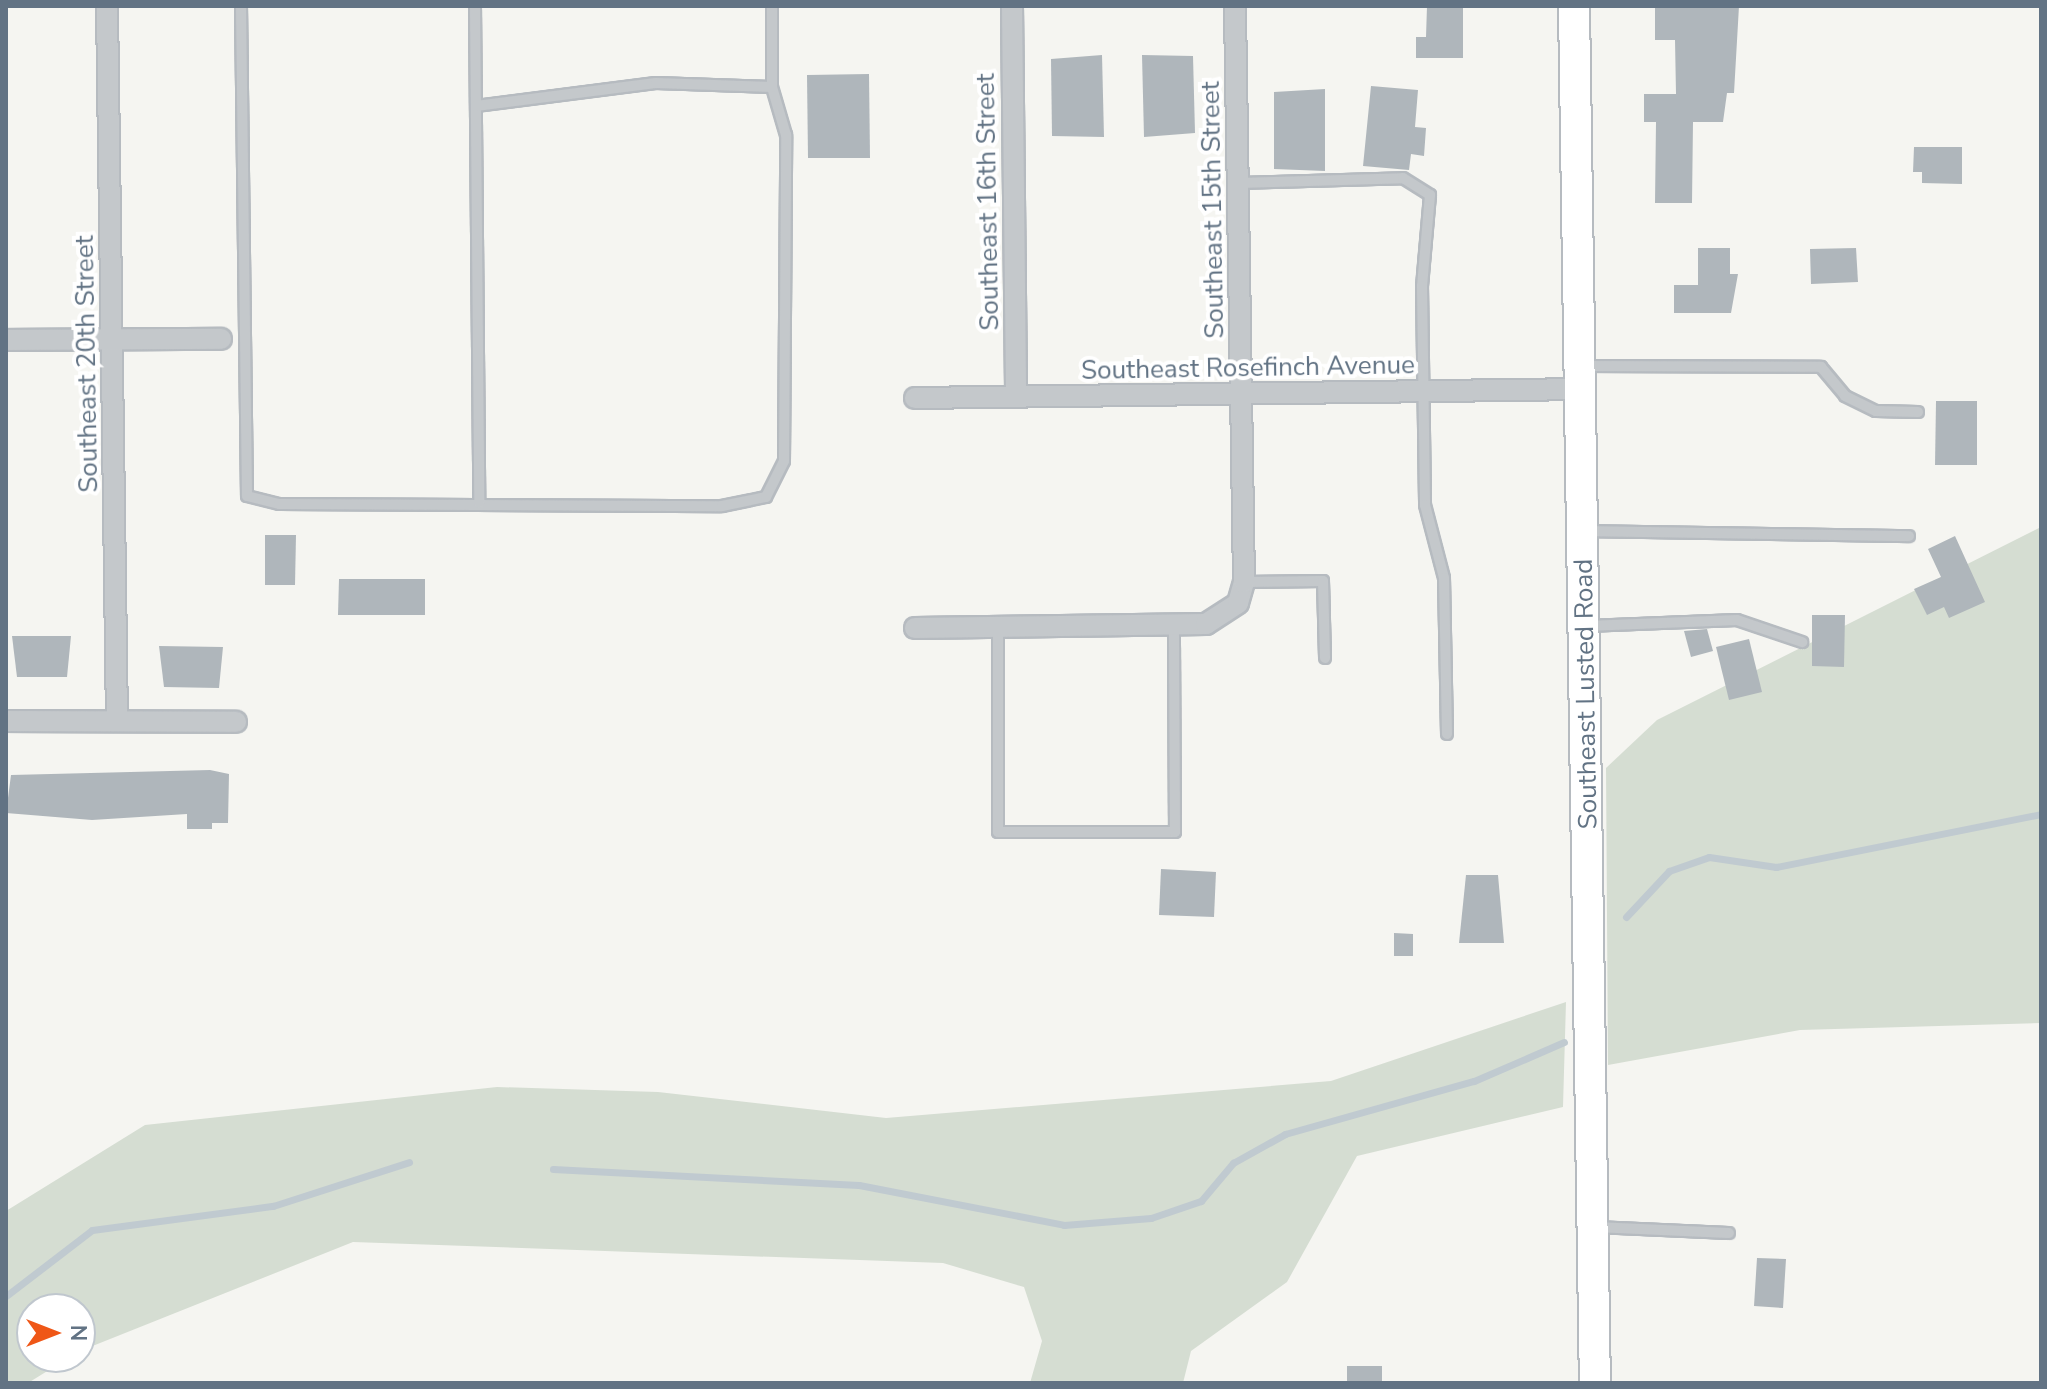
<!DOCTYPE html>
<style>
body{margin:0}
#map{position:relative;width:2047px;height:1389px;overflow:hidden;background:#f5f5f1;font-family:"Nunito Sans",sans-serif}
div>[style]{position:absolute}
[style*='--x']{left:calc(var(--x)*1px);top:calc(var(--y)*1px);width:calc(var(--w)*1px);rotate:calc(var(--a)*1deg)}
.green>*{inset:0;background:#d5ddd2}
.stream>*{height:7px;margin:-3.5px;padding:0 3.5px;transform-origin:3.5px;border-radius:3.5px;background:#c0cad0}
.building>*{inset:0;background:#afb6bb}
.roads{filter:drop-shadow(2px 0 #b6bbc0) drop-shadow(-2px 0 #b6bbc0) drop-shadow(0 2px #b6bbc0) drop-shadow(0 -2px #b6bbc0)}
.service>*{height:10px;margin:-5px;padding:0 5px;transform-origin:5px;border-radius:5px;background:#c4c8cb}
.minor>*{height:20px;margin:-10px;padding:0 10px;transform-origin:10px;border-radius:10px;background:#c4c8cb}
.secondary>*{height:30px;margin:-15px;padding:0 15px;transform-origin:15px;border-radius:15px;background:#fff}
span{translate:-50% -50%;white-space:nowrap;text-align:center;line-height:1.15;-webkit-text-stroke:8px #fff;paint-order:stroke}
.street-label{font-size:26px;color:#627384}
.frame{position:absolute;inset:0;border:8px solid #627384;pointer-events:none}
.north{position:absolute;left:16px;top:1293px;width:80px;height:80px;box-sizing:border-box;background:#fff;border:2px solid #c0c7ce;border-radius:50%;rotate:90deg;font-size:22px;font-weight:700;line-height:32px;text-align:center;color:#627384}
.north::after{content:'';display:block;margin:auto;width:28px;height:36px;background:#ef5717;clip-path:polygon(50% 0,100% 100%,50% 72%,0 100%)}
</style>
<div id="map">
<div class="green">
<div style="clip-path:polygon(2041px 527px,2041px 1023px,1800px 1030px,1608px 1065px,1606px 768px,1657px 720px)"></div>
<div style="clip-path:polygon(1566px 1002px,1563px 1107px,1357px 1156px,1287px 1282px,1191px 1351px,1183px 1383px,1030px 1383px,1042px 1341px,1024px 1287px,943px 1263px,353px 1242px,80px 1351px,80px 1309px,32px 1309px,32px 1357px,70px 1357px,28px 1383px,6px 1383px,6px 1211px,145px 1125px,497px 1087px,658px 1092px,886px 1118px,1331px 1081px)"></div>
</div>
<div class="stream">
<div style="--x:1626;--y:917;--w:63;--a:-46.9"></div>
<div style="--x:1669;--y:871;--w:42;--a:-19.3"></div>
<div style="--x:1709;--y:857;--w:68;--a:8.5"></div>
<div style="--x:1776;--y:867;--w:270;--a:-11.3"></div>
<div style="--x:553;--y:1169;--w:306;--a:3"></div>
<div style="--x:859;--y:1185;--w:209;--a:11"></div>
<div style="--x:1064;--y:1225;--w:87;--a:-4.6"></div>
<div style="--x:1151;--y:1218;--w:53;--a:-18.8"></div>
<div style="--x:1201;--y:1201;--w:50;--a:-49.9"></div>
<div style="--x:1233;--y:1163;--w:60;--a:-29.1"></div>
<div style="--x:1285;--y:1134;--w:196;--a:-15.7"></div>
<div style="--x:1474;--y:1081;--w:98;--a:-23.4"></div>
<div style="--x:6;--y:1296;--w:108;--a:-37.5"></div>
<div style="--x:92;--y:1230;--w:183;--a:-7.6"></div>
<div style="--x:273;--y:1206;--w:143;--a:-17.9"></div>
</div>
<div class="building">
<div style="clip-path:polygon(1427px 6px,1463px 6px,1463px 58px,1416px 58px,1416px 37px,1426px 37px)"></div>
<div style="clip-path:polygon(1655px 6px,1739px 6px,1734px 93px,1727px 93px,1723px 122px,1693px 122px,1692px 203px,1655px 203px,1656px 122px,1644px 122px,1644px 94px,1676px 94px,1675px 40px,1655px 40px)"></div>
<div style="clip-path:polygon(1102px 55px,1104px 137px,1052px 136px,1051px 59px)"></div>
<div style="clip-path:polygon(1142px 55px,1193px 56px,1195px 133px,1144px 137px)"></div>
<div style="clip-path:polygon(869px 74px,870px 158px,808px 158px,807px 75px)"></div>
<div style="clip-path:polygon(1371px 86px,1418px 90px,1415px 127px,1426px 128px,1424px 156px,1411px 154px,1409px 170px,1363px 166px)"></div>
<div style="clip-path:polygon(1325px 89px,1325px 171px,1274px 169px,1274px 92px)"></div>
<div style="clip-path:polygon(1914px 147px,1962px 147px,1962px 184px,1922px 183px,1922px 172px,1913px 172px)"></div>
<div style="clip-path:polygon(1698px 248px,1730px 248px,1730px 274px,1738px 274px,1731px 313px,1674px 313px,1674px 285px,1698px 285px)"></div>
<div style="clip-path:polygon(1856px 248px,1858px 282px,1811px 284px,1810px 249px)"></div>
<div style="clip-path:polygon(1936px 401px,1977px 401px,1977px 465px,1935px 465px)"></div>
<div style="clip-path:polygon(265px 535px,296px 535px,295px 585px,265px 585px)"></div>
<div style="clip-path:polygon(1955px 536px,1985px 602px,1949px 618px,1944px 607px,1927px 615px,1914px 589px,1941px 577px,1928px 549px)"></div>
<div style="clip-path:polygon(339px 579px,425px 579px,425px 615px,338px 615px)"></div>
<div style="clip-path:polygon(1812px 615px,1845px 615px,1844px 667px,1812px 666px)"></div>
<div style="clip-path:polygon(1707px 629px,1713px 651px,1691px 657px,1684px 631px)"></div>
<div style="clip-path:polygon(12px 636px,71px 636px,67px 677px,17px 677px)"></div>
<div style="clip-path:polygon(1749px 639px,1762px 692px,1729px 700px,1716px 647px)"></div>
<div style="clip-path:polygon(159px 646px,223px 647px,219px 688px,164px 687px)"></div>
<div style="clip-path:polygon(210px 770px,229px 774px,228px 823px,212px 823px,212px 829px,187px 829px,187px 814px,92px 820px,6px 813px,11px 775px)"></div>
<div style="clip-path:polygon(1161px 869px,1216px 872px,1214px 917px,1159px 915px)"></div>
<div style="clip-path:polygon(1466px 875px,1498px 875px,1504px 943px,1459px 943px)"></div>
<div style="clip-path:polygon(1394px 933px,1413px 934px,1413px 956px,1394px 956px)"></div>
<div style="clip-path:polygon(1757px 1258px,1786px 1259px,1783px 1308px,1754px 1306px)"></div>
<div style="clip-path:polygon(1347px 1366px,1382px 1366px,1382px 1383px,1347px 1383px)"></div>
</div>
<div class="roads">
<div class="service">
<div style="--x:241;--y:6;--w:490;--a:89.3"></div>
<div style="--x:247;--y:496;--w:33;--a:14"></div>
<div style="--x:279;--y:504;--w:443;--a:0.3"></div>
<div style="--x:722;--y:506;--w:45;--a:-11.6"></div>
<div style="--x:766;--y:497;--w:40;--a:-63.4"></div>
<div style="--x:784;--y:461;--w:326;--a:-89.6"></div>
<div style="--x:786;--y:135;--w:50;--a:-106.3"></div>
<div style="--x:772;--y:87;--w:81;--a:-90"></div>
<div style="--x:475;--y:6;--w:497;--a:89.5"></div>
<div style="--x:476;--y:106;--w:181;--a:-7.3"></div>
<div style="--x:656;--y:83;--w:116;--a:2"></div>
<div style="--x:1239;--y:183;--w:164;--a:-1.7"></div>
<div style="--x:1403;--y:178;--w:32;--a:32"></div>
<div style="--x:1430;--y:195;--w:91;--a:95"></div>
<div style="--x:1422;--y:286;--w:219;--a:89.2"></div>
<div style="--x:1425;--y:505;--w:75;--a:75.4"></div>
<div style="--x:1444;--y:578;--w:156;--a:88.9"></div>
<div style="--x:1582;--y:366;--w:239;--a:0.2"></div>
<div style="--x:1821;--y:367;--w:38;--a:50"></div>
<div style="--x:1845;--y:396;--w:34;--a:26"></div>
<div style="--x:1876;--y:411;--w:42;--a:1.4"></div>
<div style="--x:1585;--y:531;--w:324;--a:0.9"></div>
<div style="--x:1244;--y:582;--w:79;--a:-0.7"></div>
<div style="--x:1323;--y:581;--w:77;--a:88.5"></div>
<div style="--x:1587;--y:626;--w:150;--a:-2.3"></div>
<div style="--x:1737;--y:620;--w:69;--a:18.7"></div>
<div style="--x:998;--y:627;--w:205;--a:90"></div>
<div style="--x:998;--y:832;--w:177;--a:0"></div>
<div style="--x:1175;--y:832;--w:208;--a:-90.3"></div>
<div style="--x:1595;--y:1227;--w:134;--a:2.6"></div>
</div>
<div class="minor">
<div style="--x:107;--y:6;--w:715;--a:89.2"></div>
<div style="--x:1012;--y:6;--w:391;--a:89.4"></div>
<div style="--x:6;--y:340;--w:215;--a:-0.3"></div>
<div style="--x:915;--y:398;--w:666;--a:-0.77"></div>
<div style="--x:915;--y:628;--w:291;--a:-0.8"></div>
<div style="--x:1206;--y:624;--w:38;--a:-33"></div>
<div style="--x:1238;--y:603;--w:22;--a:-74"></div>
<div style="--x:1244;--y:582;--w:576;--a:-90.9"></div>
<div style="--x:6;--y:721;--w:230;--a:0.2"></div>
</div>
<div class="secondary">
<div style="--x:1574;--y:6;--w:1377;--a:89.13"></div>
</div>
</div>
<div class="street-label">
<span style="left:988px;top:202px;rotate:-91deg">Southeast 16th Street</span>
<span style="left:1213px;top:210px;rotate:-91deg">Southeast 15th Street</span>
<span style="left:87px;top:364px;rotate:-91deg">Southeast 20th Street</span>
<span style="left:1248px;top:368px;rotate:-1deg">Southeast Rosefinch Avenue</span>
<span style="left:1586px;top:694px;rotate:-91deg">Southeast Lusted Road</span>
</div>
<div class="frame"></div>
<div class="north">N</div>
</div>
